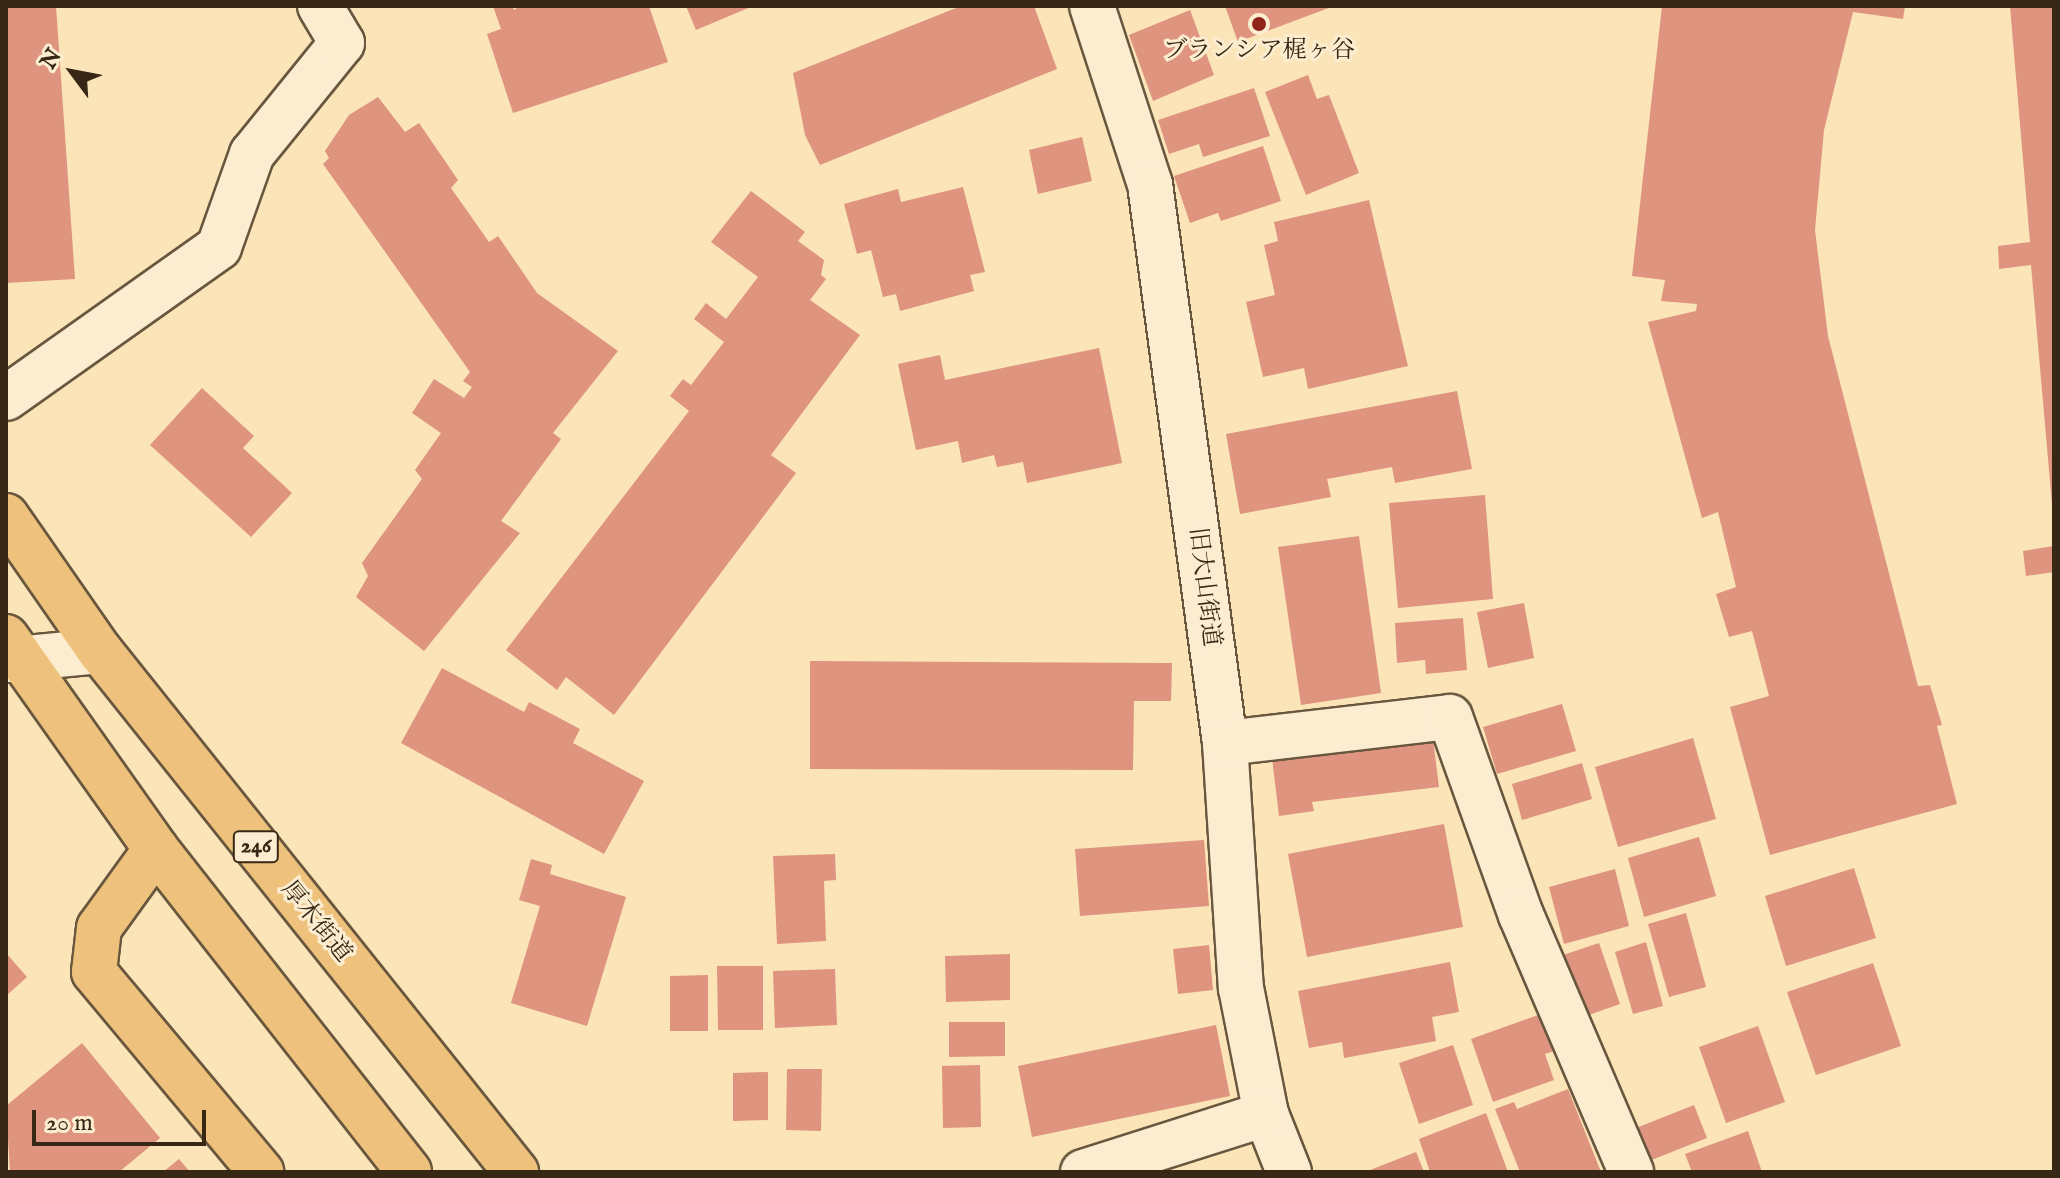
<!DOCTYPE html>
<meta charset="utf-8">
<style>
body{margin:0}
#map{position:relative;width:2060px;height:1178px;overflow:hidden;background:#fbe4b8;font-family:"IM FELL English","Noto Serif JP",serif}
div>[style]{position:absolute}
[style*='--x']{left:calc(var(--x)*1px);top:calc(var(--y)*1px);width:calc(var(--w)*1px);rotate:calc(var(--a)*1deg)}
.building>*{inset:0;background:#de947e}
.roads{filter:drop-shadow(2px 0 #68573e) drop-shadow(-2px 0 #68573e) drop-shadow(0 2px #68573e) drop-shadow(0 -2px #68573e)}
.minor>*{height:44px;margin:-22px;padding:0 22px;transform-origin:22px;border-radius:22px;background:#fcedd1}
.highway>*{height:44px;margin:-22px;padding:0 22px;transform-origin:22px;border-radius:22px;background:#eec27c}
.dots>*{width:22px;height:22px;translate:-50% -50%;box-sizing:border-box;border:4px solid #fcedd1;border-radius:50%}
span{translate:-50% -50%;white-space:nowrap;text-align:center;line-height:1.15;-webkit-text-stroke:6px #fcedd1;paint-order:stroke}
.shield-label span{padding:2px 6px;background:#fcedd1;border:2px solid;border-radius:6px;-webkit-text-stroke-width:0}
.shield-label{font-size:22px;color:#372815;font-weight:700}
.poi-label{font-size:24px;color:#372815}
.street-label{font-size:24px;color:#372815}
.frame{position:absolute;inset:0;border:8px solid #372815;pointer-events:none}
.north{position:absolute;left:32px;top:32px;width:80px;height:80px;-webkit-text-stroke:6px #fcedd1;paint-order:stroke;rotate:302deg;font-size:22px;font-weight:700;line-height:32px;text-align:center;color:#372815}
.north::after{content:'';display:block;margin:auto;width:28px;height:36px;background:#372815;clip-path:polygon(50% 0,100% 100%,50% 72%,0 100%)}
.scale{position:absolute;left:32px;top:1110px;width:174px;height:36px;box-sizing:border-box;border:4px solid #372815;border-top:0;padding-left:10px;font-size:24px;line-height:28px;white-space:nowrap;color:#372815;-webkit-text-stroke:6px #fcedd1;paint-order:stroke}
</style>
<div id="map">
<div class="building">
<div style="clip-path:polygon(6px 6px,56px 6px,75px 279px,6px 283px)"></div>
<div style="clip-path:polygon(493px 6px,512px 6px,514px 10px,520px 6px,649px 6px,668px 62px,513px 113px,487px 34px,501px 29px)"></div>
<div style="clip-path:polygon(686px 6px,753px 6px,696px 30px)"></div>
<div style="clip-path:polygon(961px 6px,1034px 6px,1057px 69px,820px 165px,805px 135px,793px 73px)"></div>
<div style="clip-path:polygon(1225px 6px,1334px 6px,1238px 42px)"></div>
<div style="clip-path:polygon(1662px 6px,1905px 6px,1903px 19px,1853px 12px,1824px 130px,1815px 230px,1828px 336px,1918px 686px,1930px 685px,1942px 725px,1937px 726px,1957px 804px,1770px 855px,1730px 707px,1769px 696px,1752px 631px,1729px 637px,1716px 594px,1736px 587px,1718px 512px,1702px 518px,1648px 322px,1696px 311px,1697px 304px,1661px 301px,1665px 280px,1632px 276px)"></div>
<div style="clip-path:polygon(2010px 6px,2054px 6px,2054px 527px,2031px 265px,1999px 269px,1998px 246px,2030px 242px)"></div>
<div style="clip-path:polygon(1190px 10px,1214px 75px,1153px 101px,1129px 35px)"></div>
<div style="clip-path:polygon(1308px 75px,1317px 99px,1329px 95px,1359px 173px,1306px 195px,1265px 92px)"></div>
<div style="clip-path:polygon(1254px 88px,1270px 136px,1203px 157px,1199px 144px,1169px 154px,1158px 120px)"></div>
<div style="clip-path:polygon(378px 97px,405px 132px,419px 123px,458px 180px,451px 188px,489px 242px,498px 236px,537px 293px,618px 351px,553px 433px,561px 439px,501px 521px,520px 533px,424px 651px,356px 597px,368px 576px,362px 563px,422px 479px,415px 470px,441px 433px,412px 413px,434px 379px,464px 398px,472px 387px,463px 381px,470px 372px,323px 164px,329px 158px,325px 151px,349px 115px)"></div>
<div style="clip-path:polygon(1082px 137px,1092px 181px,1038px 194px,1029px 150px)"></div>
<div style="clip-path:polygon(1263px 146px,1281px 201px,1221px 221px,1218px 213px,1190px 223px,1174px 176px)"></div>
<div style="clip-path:polygon(963px 187px,985px 272px,970px 275px,974px 291px,900px 311px,896px 294px,883px 297px,871px 250px,857px 254px,844px 204px,898px 189px,901px 202px)"></div>
<div style="clip-path:polygon(751px 191px,805px 232px,798px 241px,824px 260px,821px 275px,826px 279px,810px 300px,860px 335px,771px 455px,796px 473px,614px 715px,566px 677px,557px 690px,506px 650px,689px 411px,670px 396px,683px 379px,691px 385px,724px 342px,694px 319px,706px 303px,726px 319px,758px 277px,711px 242px)"></div>
<div style="clip-path:polygon(1369px 200px,1408px 366px,1308px 389px,1304px 368px,1263px 377px,1246px 302px,1275px 295px,1264px 245px,1278px 241px,1274px 222px)"></div>
<div style="clip-path:polygon(1099px 348px,1122px 463px,1027px 483px,1023px 462px,997px 467px,994px 455px,962px 463px,958px 441px,916px 450px,898px 364px,940px 355px,945px 380px)"></div>
<div style="clip-path:polygon(202px 388px,254px 436px,243px 448px,292px 493px,251px 537px,150px 445px)"></div>
<div style="clip-path:polygon(1457px 391px,1472px 469px,1395px 483px,1392px 467px,1327px 479px,1331px 497px,1240px 514px,1226px 434px)"></div>
<div style="clip-path:polygon(1485px 495px,1493px 599px,1398px 608px,1389px 503px)"></div>
<div style="clip-path:polygon(1359px 536px,1381px 693px,1301px 705px,1278px 547px)"></div>
<div style="clip-path:polygon(2054px 546px,2054px 572px,2026px 576px,2023px 551px)"></div>
<div style="clip-path:polygon(1524px 603px,1534px 658px,1488px 668px,1477px 612px)"></div>
<div style="clip-path:polygon(1463px 618px,1467px 670px,1426px 674px,1425px 660px,1397px 663px,1395px 623px)"></div>
<div style="clip-path:polygon(810px 661px,1172px 663px,1171px 701px,1134px 701px,1133px 770px,810px 769px)"></div>
<div style="clip-path:polygon(442px 668px,524px 712px,529px 702px,580px 729px,573px 743px,644px 781px,604px 854px,401px 743px)"></div>
<div style="clip-path:polygon(1562px 704px,1576px 751px,1497px 774px,1483px 727px)"></div>
<div style="clip-path:polygon(1693px 738px,1716px 819px,1618px 847px,1595px 767px)"></div>
<div style="clip-path:polygon(1433px 739px,1439px 787px,1312px 802px,1314px 811px,1279px 816px,1272px 758px)"></div>
<div style="clip-path:polygon(1582px 763px,1592px 799px,1522px 820px,1512px 784px)"></div>
<div style="clip-path:polygon(1444px 824px,1463px 927px,1307px 957px,1288px 854px)"></div>
<div style="clip-path:polygon(1699px 837px,1716px 896px,1644px 917px,1628px 858px)"></div>
<div style="clip-path:polygon(1204px 840px,1209px 906px,1080px 916px,1075px 849px)"></div>
<div style="clip-path:polygon(835px 854px,836px 880px,824px 881px,826px 941px,777px 944px,773px 856px)"></div>
<div style="clip-path:polygon(531px 859px,552px 865px,550px 874px,626px 897px,587px 1026px,511px 1003px,540px 906px,519px 900px)"></div>
<div style="clip-path:polygon(1854px 868px,1876px 938px,1786px 966px,1765px 896px)"></div>
<div style="clip-path:polygon(1615px 869px,1629px 926px,1564px 944px,1549px 887px)"></div>
<div style="clip-path:polygon(1686px 913px,1706px 987px,1669px 997px,1648px 924px)"></div>
<div style="clip-path:polygon(1646px 942px,1663px 1006px,1633px 1014px,1615px 952px)"></div>
<div style="clip-path:polygon(1599px 943px,1620px 1004px,1583px 1017px,1563px 955px)"></div>
<div style="clip-path:polygon(1209px 945px,1213px 990px,1178px 994px,1173px 949px)"></div>
<div style="clip-path:polygon(6px 953px,27px 977px,6px 996px)"></div>
<div style="clip-path:polygon(1010px 954px,1010px 1000px,946px 1002px,945px 956px)"></div>
<div style="clip-path:polygon(1450px 962px,1459px 1012px,1432px 1017px,1436px 1041px,1344px 1058px,1342px 1042px,1309px 1048px,1298px 991px)"></div>
<div style="clip-path:polygon(1873px 963px,1901px 1046px,1816px 1075px,1787px 992px)"></div>
<div style="clip-path:polygon(717px 966px,763px 966px,763px 1030px,718px 1030px)"></div>
<div style="clip-path:polygon(835px 969px,837px 1025px,775px 1028px,773px 971px)"></div>
<div style="clip-path:polygon(708px 975px,708px 1031px,670px 1031px,670px 976px)"></div>
<div style="clip-path:polygon(1541px 1014px,1554px 1051px,1545px 1054px,1554px 1080px,1493px 1102px,1471px 1039px)"></div>
<div style="clip-path:polygon(949px 1022px,1005px 1022px,1005px 1056px,949px 1057px)"></div>
<div style="clip-path:polygon(1216px 1025px,1230px 1096px,1032px 1137px,1018px 1066px)"></div>
<div style="clip-path:polygon(1758px 1026px,1785px 1102px,1726px 1123px,1699px 1047px)"></div>
<div style="clip-path:polygon(82px 1043px,160px 1138px,119px 1172px,10px 1172px,6px 1106px)"></div>
<div style="clip-path:polygon(1453px 1045px,1473px 1105px,1419px 1124px,1399px 1063px)"></div>
<div style="clip-path:polygon(980px 1065px,981px 1127px,943px 1128px,942px 1066px)"></div>
<div style="clip-path:polygon(787px 1069px,822px 1069px,821px 1131px,786px 1130px)"></div>
<div style="clip-path:polygon(768px 1072px,768px 1120px,733px 1121px,733px 1073px)"></div>
<div style="clip-path:polygon(1568px 1089px,1601px 1172px,1520px 1172px,1495px 1109px,1514px 1102px,1517px 1109px)"></div>
<div style="clip-path:polygon(1694px 1105px,1707px 1138px,1644px 1163px,1631px 1130px)"></div>
<div style="clip-path:polygon(1486px 1113px,1508px 1172px,1430px 1172px,1419px 1139px)"></div>
<div style="clip-path:polygon(1748px 1131px,1762px 1172px,1692px 1172px,1685px 1154px)"></div>
<div style="clip-path:polygon(1416px 1152px,1424px 1172px,1365px 1172px)"></div>
<div style="clip-path:polygon(179px 1159px,190px 1172px,163px 1172px)"></div>
</div>
<div class="roads">
<div class="minor">
<div style="--x:1092;--y:6;--w:187;--a:72"></div>
<div style="--x:1150;--y:184;--w:564;--a:82.36"></div>
<div style="--x:1225;--y:743;--w:246;--a:86.3"></div>
<div style="--x:1241;--y:988;--w:128;--a:78.8"></div>
<div style="--x:1266;--y:1114;--w:62;--a:68.4"></div>
<div style="--x:6;--y:398;--w:261;--a:-35.3"></div>
<div style="--x:219;--y:247;--w:99;--a:-70.5"></div>
<div style="--x:252;--y:154;--w:143;--a:-51"></div>
<div style="--x:342;--y:43;--w:43;--a:-120.7"></div>
<div style="--x:6;--y:660;--w:94;--a:-5.5"></div>
<div style="--x:1225;--y:743;--w:226;--a:-6.6"></div>
<div style="--x:1450;--y:717;--w:210;--a:70.3"></div>
<div style="--x:1521;--y:915;--w:280;--a:66.8"></div>
<div style="--x:1083;--y:1172;--w:192;--a:-17.6"></div>
</div>
<div class="highway">
<div style="--x:6;--y:516;--w:165;--a:55.2"></div>
<div style="--x:100;--y:651;--w:667;--a:51.39"></div>
<div style="--x:6;--y:637;--w:260;--a:54.7"></div>
<div style="--x:156;--y:849;--w:410;--a:51.9"></div>
<div style="--x:156;--y:849;--w:97;--a:125.8"></div>
<div style="--x:99;--y:928;--w:44;--a:96.5"></div>
<div style="--x:94;--y:972;--w:261;--a:50.1"></div>
</div>
</div>
<div class="dots">
<div style="left:1259px;top:24px;background:#8f2418"></div>
</div>
<div class="shield-label">
<span style="left:256px;top:847px">246</span>
</div>
<div class="poi-label">
<span style="left:1259px;top:51px">ブランシア梶ヶ谷</span>
</div>
<div class="street-label">
<span style="left:1204px;top:587px;rotate:83deg">旧大山街道</span>
<span style="left:316px;top:922px;rotate:51deg">厚木街道</span>
</div>
<div class="frame"></div>
<div class="north">N</div>
<div class="scale">20 m</div>
</div>
